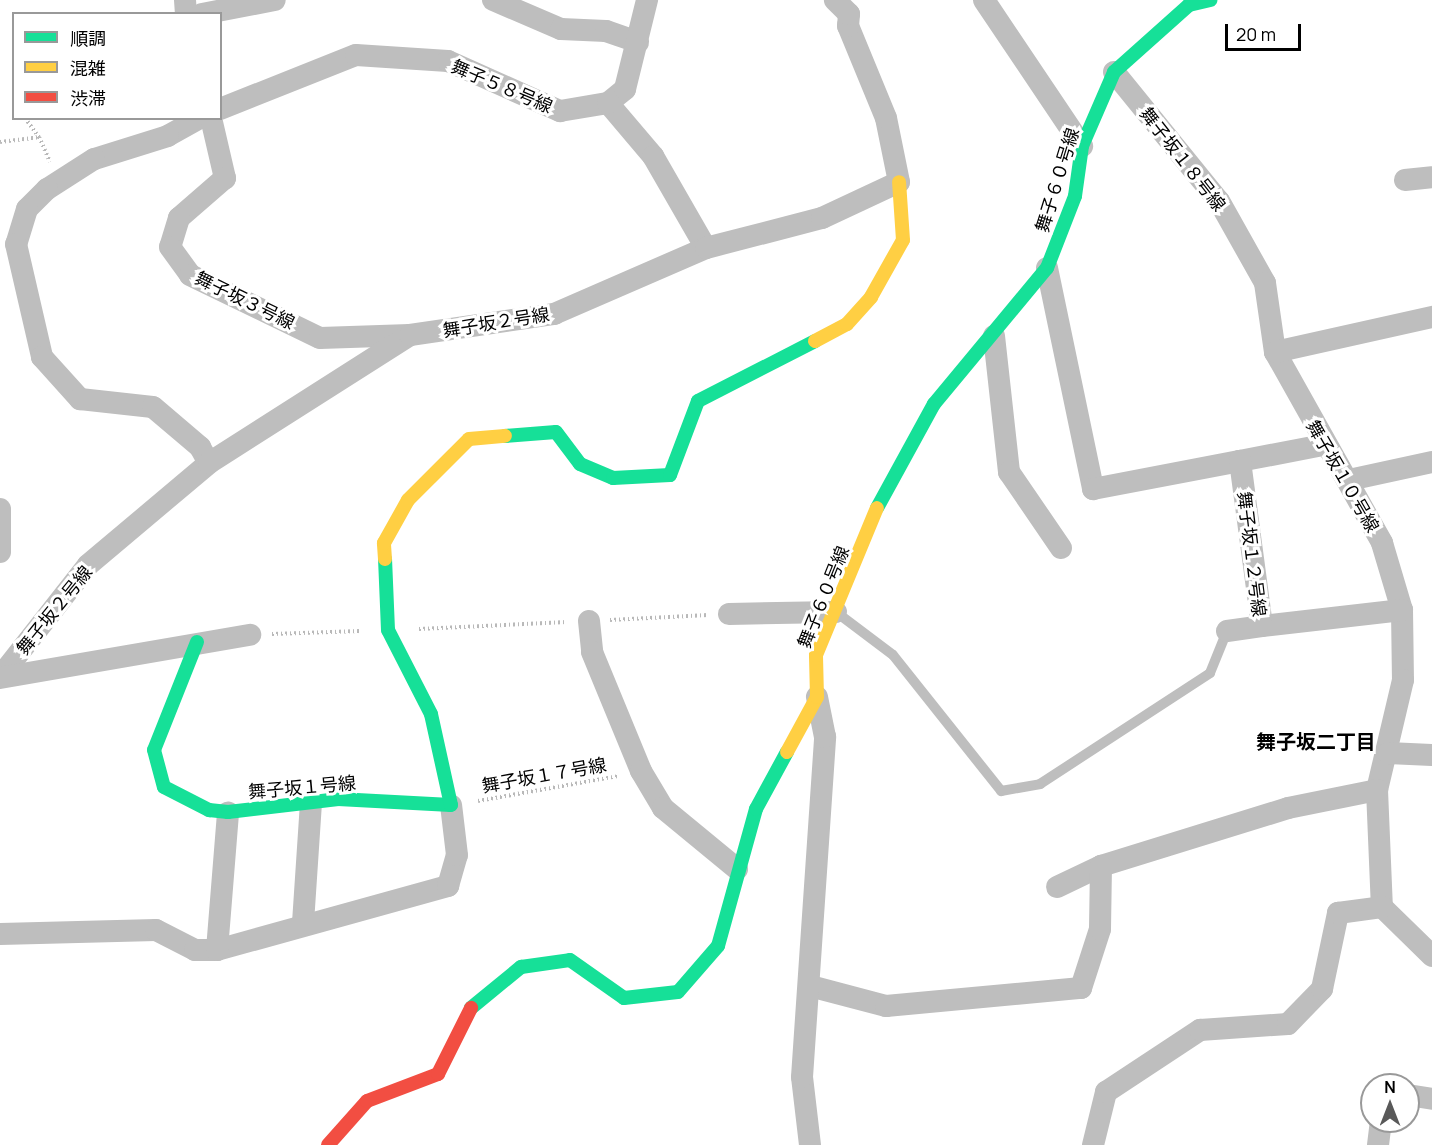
<!DOCTYPE html>
<meta charset="utf-8">
<style>
body{margin:0}
#map{position:relative;width:1432px;height:1145px;overflow:hidden;background:#fff;font-family:Manrope,"Noto Sans JP",sans-serif}
div>[style]{position:absolute}
[style*='--x']{left:calc(var(--x)*1px);top:calc(var(--y)*1px);width:calc(var(--w)*1px);rotate:calc(var(--a)*1deg)}
.path>*{height:4px;margin-top:-2px;transform-origin:0;background:repeating-linear-gradient(90deg,#b9b9b9 0 1.5px,transparent 0 4.5px)}
.lane>*{height:10px;margin:-5px;padding:0 5px;transform-origin:5px;border-radius:5px;background:#bebebe}
.street>*{height:22px;margin:-11px;padding:0 11px;transform-origin:11px;border-radius:11px;background:#bebebe}
.fast>*{height:14px;margin:-7px;padding:0 7px;transform-origin:7px;border-radius:7px;background:#16e098}
.slow>*{height:14px;margin:-7px;padding:0 7px;transform-origin:7px;border-radius:7px;background:#ffcf43}
.jam>*{height:14px;margin:-7px;padding:0 7px;transform-origin:7px;border-radius:7px;background:#f24e42}
span{translate:-50% -50%;white-space:nowrap;text-align:center;line-height:1.15;-webkit-text-stroke:6px #fff;paint-order:stroke}
.street-label{font-size:18px;color:#000}
.neighbourhood-label{font-size:20px;color:#000;font-weight:700}
.legend{position:absolute;left:12px;top:12px;width:210px;height:108px;box-sizing:border-box;background:#fff;border:2px solid #999;margin:0;padding:8px 10px;list-style:none;font-size:18px;color:#000}
.legend li{display:flex;align-items:center;gap:12px;height:30px}
.legend b{width:30px;border:2px solid #999}
.north{position:absolute;left:1360px;top:1073px;width:60px;height:60px;box-sizing:border-box;background:#fff;border:2px solid #999;border-radius:50%;rotate:0deg;font-size:16px;font-weight:700;line-height:24px;text-align:center;color:#000}
.north::after{content:'';display:block;margin:auto;width:21px;height:27px;background:#595959;clip-path:polygon(50% 0,100% 100%,50% 72%,0 100%)}
.scale{position:absolute;left:1225px;top:24px;width:76px;height:27px;box-sizing:border-box;border:3px solid #000;border-top:0;padding-left:8px;font-size:18px;line-height:21px;white-space:nowrap;color:#000;-webkit-text-stroke:4px #fff;paint-order:stroke}
</style>
<div id="map">
<div class="path">
<div style="--x:14;--y:102;--w:1;--a:90"></div>
<div style="--x:25;--y:118;--w:24;--a:54"></div>
<div style="--x:0;--y:142;--w:39;--a:-7"></div>
<div style="--x:39;--y:137;--w:27;--a:66"></div>
<div style="--x:610;--y:620;--w:98;--a:-2.9"></div>
<div style="--x:419;--y:629;--w:148;--a:-2.7"></div>
<div style="--x:272;--y:634;--w:88;--a:-2"></div>
<div style="--x:478;--y:801;--w:142;--a:-10.1"></div>
</div>
<div class="lane">
<div style="--x:836;--y:612;--w:71;--a:37"></div>
<div style="--x:893;--y:655;--w:174;--a:51.5"></div>
<div style="--x:1001;--y:791;--w:40;--a:-10"></div>
<div style="--x:1040;--y:784;--w:203;--a:-33.1"></div>
<div style="--x:1210;--y:673;--w:45;--a:-68"></div>
</div>
<div class="street">
<div style="--x:185;--y:0;--w:14;--a:86"></div>
<div style="--x:493;--y:0;--w:74;--a:23.1"></div>
<div style="--x:561;--y:29;--w:45;--a:2.5"></div>
<div style="--x:606;--y:31;--w:34;--a:19"></div>
<div style="--x:984;--y:0;--w:176;--a:56.1"></div>
<div style="--x:202;--y:14;--w:74;--a:-10.9"></div>
<div style="--x:1114;--y:72;--w:166;--a:50.9"></div>
<div style="--x:1219;--y:201;--w:94;--a:60.7"></div>
<div style="--x:1265;--y:283;--w:70;--a:81.8"></div>
<div style="--x:1275;--y:352;--w:219;--a:60.7"></div>
<div style="--x:1382;--y:543;--w:70;--a:73.4"></div>
<div style="--x:1402;--y:610;--w:70;--a:89.2"></div>
<div style="--x:1403;--y:680;--w:113;--a:103.3"></div>
<div style="--x:1377;--y:790;--w:117;--a:87.6"></div>
<div style="--x:1382;--y:907;--w:70;--a:44.4"></div>
<div style="--x:608;--y:103;--w:70;--a:49.7"></div>
<div style="--x:653;--y:156;--w:106;--a:60.1"></div>
<div style="--x:220;--y:109;--w:146;--a:-21.7"></div>
<div style="--x:356;--y:55;--w:92;--a:3.7"></div>
<div style="--x:448;--y:61;--w:123;--a:24.1"></div>
<div style="--x:560;--y:111;--w:49;--a:-9.5"></div>
<div style="--x:608;--y:103;--w:22;--a:-39"></div>
<div style="--x:625;--y:89;--w:92;--a:-76.1"></div>
<div style="--x:200;--y:118;--w:37;--a:151"></div>
<div style="--x:168;--y:136;--w:77;--a:162.7"></div>
<div style="--x:94;--y:159;--w:56;--a:147.4"></div>
<div style="--x:47;--y:189;--w:28;--a:135"></div>
<div style="--x:27;--y:209;--w:37;--a:107"></div>
<div style="--x:16;--y:244;--w:116;--a:77"></div>
<div style="--x:42;--y:357;--w:57;--a:47.9"></div>
<div style="--x:80;--y:399;--w:73;--a:6.3"></div>
<div style="--x:153;--y:407;--w:62;--a:40.4"></div>
<div style="--x:200;--y:447;--w:18;--a:61"></div>
<div style="--x:211;--y:118;--w:62;--a:76.9"></div>
<div style="--x:225;--y:178;--w:61;--a:139"></div>
<div style="--x:179;--y:218;--w:30;--a:107"></div>
<div style="--x:170;--y:247;--w:34;--a:54"></div>
<div style="--x:190;--y:275;--w:144;--a:25.9"></div>
<div style="--x:320;--y:338;--w:90;--a:-1.9"></div>
<div style="--x:1405;--y:180;--w:27;--a:-6"></div>
<div style="--x:1047;--y:268;--w:226;--a:78.2"></div>
<div style="--x:1093;--y:489;--w:150;--a:-10.8"></div>
<div style="--x:994;--y:336;--w:137;--a:83.7"></div>
<div style="--x:1009;--y:472;--w:92;--a:55.6"></div>
<div style="--x:1275;--y:352;--w:161;--a:-12.6"></div>
<div style="--x:1323;--y:445;--w:85;--a:169.1"></div>
<div style="--x:1240;--y:461;--w:166;--a:82.4"></div>
<div style="--x:1262;--y:626;--w:141;--a:-6.5"></div>
<div style="--x:1349;--y:480;--w:85;--a:-12.2"></div>
<div style="--x:0;--y:509;--w:43;--a:90"></div>
<div style="--x:729;--y:614;--w:107;--a:-1.1"></div>
<div style="--x:589;--y:621;--w:31;--a:84"></div>
<div style="--x:592;--y:652;--w:129;--a:67.6"></div>
<div style="--x:641;--y:771;--w:43;--a:59.3"></div>
<div style="--x:663;--y:808;--w:96;--a:39.5"></div>
<div style="--x:1227;--y:631;--w:35;--a:-8"></div>
<div style="--x:0;--y:677;--w:142;--a:-51.8"></div>
<div style="--x:88;--y:565;--w:158;--a:-40.1"></div>
<div style="--x:209;--y:463;--w:238;--a:-32.5"></div>
<div style="--x:410;--y:335;--w:146;--a:-8.3"></div>
<div style="--x:554;--y:314;--w:166;--a:-23.5"></div>
<div style="--x:706;--y:248;--w:120;--a:-14.5"></div>
<div style="--x:822;--y:218;--w:85;--a:-25.1"></div>
<div style="--x:899;--y:182;--w:65;--a:-101.5"></div>
<div style="--x:886;--y:118;--w:100;--a:-112.4"></div>
<div style="--x:848;--y:26;--w:12;--a:-85"></div>
<div style="--x:849;--y:14;--w:20;--a:-135"></div>
<div style="--x:0;--y:678;--w:254;--a:-9.8"></div>
<div style="--x:1388;--y:753;--w:44;--a:2.6"></div>
<div style="--x:1057;--y:887;--w:49;--a:-25.5"></div>
<div style="--x:1101;--y:866;--w:196;--a:-17.2"></div>
<div style="--x:1288;--y:808;--w:91;--a:-11.4"></div>
<div style="--x:303;--y:923;--w:121;--a:-86.2"></div>
<div style="--x:0;--y:934;--w:156;--a:-1.5"></div>
<div style="--x:156;--y:930;--w:44;--a:27.1"></div>
<div style="--x:195;--y:950;--w:22;--a:0"></div>
<div style="--x:217;--y:950;--w:240;--a:-15.5"></div>
<div style="--x:448;--y:886;--w:32;--a:-74"></div>
<div style="--x:457;--y:855;--w:50;--a:-96.8"></div>
<div style="--x:217;--y:950;--w:138;--a:-85.4"></div>
<div style="--x:810;--y:986;--w:79;--a:14.7"></div>
<div style="--x:886;--y:1006;--w:196;--a:-5.3"></div>
<div style="--x:1081;--y:988;--w:62;--a:-72.1"></div>
<div style="--x:1100;--y:929;--w:63;--a:-89.1"></div>
<div style="--x:1408;--y:1095;--w:24;--a:9"></div>
<div style="--x:810;--y:1145;--w:68;--a:-96.7"></div>
<div style="--x:802;--y:1077;--w:341;--a:-86.1"></div>
<div style="--x:825;--y:737;--w:41;--a:-101.3"></div>
<div style="--x:1093;--y:1145;--w:55;--a:-76.2"></div>
<div style="--x:1106;--y:1092;--w:113;--a:-33.4"></div>
<div style="--x:1200;--y:1030;--w:88;--a:-3.9"></div>
<div style="--x:1288;--y:1024;--w:49;--a:-45.8"></div>
<div style="--x:1322;--y:989;--w:78;--a:-78.1"></div>
<div style="--x:1338;--y:913;--w:44;--a:-7.8"></div>
<div style="--x:1378;--y:1145;--w:24;--a:-83"></div>
</div>
<div class="fast">
<div style="--x:505;--y:436;--w:51;--a:-4.5"></div>
<div style="--x:556;--y:432;--w:40;--a:53"></div>
<div style="--x:580;--y:464;--w:36;--a:23"></div>
<div style="--x:613;--y:478;--w:57;--a:-3"></div>
<div style="--x:670;--y:475;--w:79;--a:-69.3"></div>
<div style="--x:698;--y:401;--w:131;--a:-27.1"></div>
<div style="--x:877;--y:508;--w:119;--a:-61.3"></div>
<div style="--x:934;--y:404;--w:177;--a:-50.3"></div>
<div style="--x:1047;--y:268;--w:77;--a:-68.7"></div>
<div style="--x:1075;--y:196;--w:50;--a:-82"></div>
<div style="--x:1082;--y:146;--w:81;--a:-66.6"></div>
<div style="--x:1114;--y:72;--w:101;--a:-41.8"></div>
<div style="--x:1189;--y:5;--w:22;--a:-13"></div>
<div style="--x:197;--y:642;--w:116;--a:111.7"></div>
<div style="--x:154;--y:750;--w:38;--a:75"></div>
<div style="--x:164;--y:787;--w:51;--a:27.1"></div>
<div style="--x:209;--y:810;--w:19;--a:6"></div>
<div style="--x:228;--y:812;--w:111;--a:-6.7"></div>
<div style="--x:338;--y:799;--w:113;--a:3"></div>
<div style="--x:451;--y:805;--w:93;--a:-102.4"></div>
<div style="--x:431;--y:714;--w:94;--a:-117.1"></div>
<div style="--x:388;--y:630;--w:71;--a:-92.4"></div>
<div style="--x:471;--y:1008;--w:65;--a:-39.4"></div>
<div style="--x:521;--y:967;--w:49;--a:-8.1"></div>
<div style="--x:570;--y:960;--w:66;--a:35.1"></div>
<div style="--x:624;--y:998;--w:54;--a:-6.3"></div>
<div style="--x:678;--y:992;--w:61;--a:-49"></div>
<div style="--x:718;--y:946;--w:142;--a:-74.5"></div>
<div style="--x:756;--y:809;--w:65;--a:-61.5"></div>
</div>
<div class="slow">
<div style="--x:815;--y:341;--w:36;--a:-28"></div>
<div style="--x:847;--y:324;--w:36;--a:-48"></div>
<div style="--x:871;--y:297;--w:65;--a:-60.7"></div>
<div style="--x:903;--y:240;--w:58;--a:-93.9"></div>
<div style="--x:385;--y:559;--w:16;--a:-94"></div>
<div style="--x:384;--y:543;--w:49;--a:-60.8"></div>
<div style="--x:408;--y:500;--w:86;--a:-45"></div>
<div style="--x:469;--y:439;--w:36;--a:-5"></div>
<div style="--x:787;--y:752;--w:63;--a:-61.4"></div>
<div style="--x:817;--y:697;--w:42;--a:-91.4"></div>
<div style="--x:816;--y:655;--w:159;--a:-67.5"></div>
</div>
<div class="jam">
<div style="--x:328;--y:1145;--w:59;--a:-48.4"></div>
<div style="--x:367;--y:1101;--w:76;--a:-20.8"></div>
<div style="--x:438;--y:1074;--w:74;--a:-63.4"></div>
</div>
<div class="street-label">
<span style="left:502px;top:86px;rotate:23deg">舞子５８号線</span>
<span style="left:1183px;top:159px;rotate:52deg">舞子坂１８号線</span>
<span style="left:1057px;top:180px;rotate:-73deg">舞子６０号線</span>
<span style="left:245px;top:300px;rotate:26deg">舞子坂３号線</span>
<span style="left:496px;top:322px;rotate:-9deg">舞子坂２号線</span>
<span style="left:1343px;top:476px;rotate:60deg">舞子坂１０号線</span>
<span style="left:1252px;top:554px;rotate:83deg">舞子坂１２号線</span>
<span style="left:823px;top:597px;rotate:-68deg">舞子６０号線</span>
<span style="left:54px;top:610px;rotate:-51deg">舞子坂２号線</span>
<span style="left:544px;top:775px;rotate:-10deg">舞子坂１７号線</span>
<span style="left:302px;top:787px;rotate:-5deg">舞子坂１号線</span>
</div>
<div class="neighbourhood-label">
<span style="left:1316px;top:741px">舞子坂二丁目</span>
</div>
<ul class="legend">
<li><b style="height:8px;background:#16e098"></b>順調</li>
<li><b style="height:8px;background:#ffcf43"></b>混雑</li>
<li><b style="height:8px;background:#f24e42"></b>渋滞</li>
</ul>
<div class="north">N</div>
<div class="scale">20 m</div>
</div>
